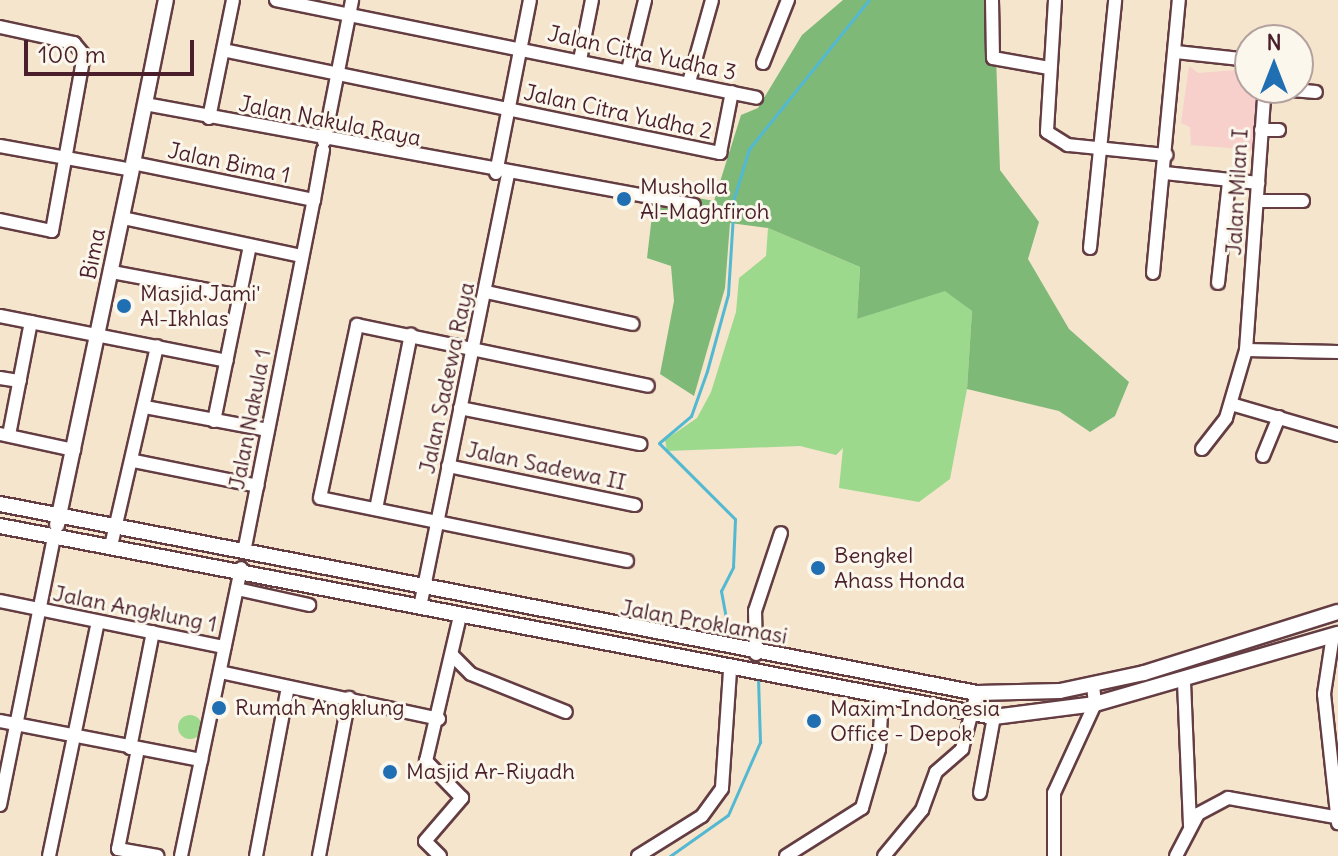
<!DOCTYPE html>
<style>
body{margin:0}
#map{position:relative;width:1338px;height:856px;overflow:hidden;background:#f4e5cc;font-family:Delius,sans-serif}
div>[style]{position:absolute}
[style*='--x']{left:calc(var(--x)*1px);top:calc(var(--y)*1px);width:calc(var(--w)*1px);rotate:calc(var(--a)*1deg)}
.built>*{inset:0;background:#f7d0cc}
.green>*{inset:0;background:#9dd98d}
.round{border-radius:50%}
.forest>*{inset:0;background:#7eb978}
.stream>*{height:3px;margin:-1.5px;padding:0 1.5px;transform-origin:1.5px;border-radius:1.5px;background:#53b8d2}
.roads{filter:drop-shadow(2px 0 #643d43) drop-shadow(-2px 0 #643d43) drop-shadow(0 2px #643d43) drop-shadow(0 -2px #643d43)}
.minor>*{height:12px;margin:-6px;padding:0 6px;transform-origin:6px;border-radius:6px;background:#fff}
.tertiary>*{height:14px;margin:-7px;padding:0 7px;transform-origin:7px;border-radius:7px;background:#fff}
.dots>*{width:22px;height:22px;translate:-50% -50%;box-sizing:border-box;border:4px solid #fbf7ec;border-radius:50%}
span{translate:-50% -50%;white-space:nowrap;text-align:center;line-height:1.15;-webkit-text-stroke:6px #fbf7ec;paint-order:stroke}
.street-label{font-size:22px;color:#4a1f2b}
.poi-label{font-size:22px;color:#4a1f2b}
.left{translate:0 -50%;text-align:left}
.north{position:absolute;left:1234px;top:24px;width:80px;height:80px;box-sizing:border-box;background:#fbf7ec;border:2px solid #b4a19f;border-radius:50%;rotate:0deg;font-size:22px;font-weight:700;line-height:32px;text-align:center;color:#4a1f2b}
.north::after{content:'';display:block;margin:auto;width:28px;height:36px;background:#1f6fb2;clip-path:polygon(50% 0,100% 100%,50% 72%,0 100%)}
.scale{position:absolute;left:24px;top:40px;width:170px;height:36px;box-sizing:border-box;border:4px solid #4a1f2b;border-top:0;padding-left:10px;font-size:24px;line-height:28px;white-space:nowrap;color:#4a1f2b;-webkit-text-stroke:6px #fbf7ec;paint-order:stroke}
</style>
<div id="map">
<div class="built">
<div style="clip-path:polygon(1189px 66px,1198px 73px,1250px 69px,1250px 88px,1260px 88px,1255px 150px,1191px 145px,1190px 127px,1181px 123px)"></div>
</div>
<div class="green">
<div style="clip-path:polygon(768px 228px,860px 267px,857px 319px,945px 290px,972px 311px,967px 389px,950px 479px,919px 502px,839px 488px,843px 448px,836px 455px,800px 446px,667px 451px,665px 440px,697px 418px,711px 392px,736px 312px,739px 278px,766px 256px)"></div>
<div class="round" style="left:178px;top:715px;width:24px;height:24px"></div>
</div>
<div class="forest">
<div style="clip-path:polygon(843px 0,994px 0,1000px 170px,1039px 222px,1028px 259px,1069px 329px,1129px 382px,1115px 416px,1090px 432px,1059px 411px,967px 389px,972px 311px,945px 291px,857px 319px,860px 267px,768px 228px,730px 223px,725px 288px,694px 396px,660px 374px,674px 301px,671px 266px,647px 258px,655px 190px,714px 201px,741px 115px,758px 108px,802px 35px)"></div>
</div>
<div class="stream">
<div style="--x:730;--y:640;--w:50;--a:-100.4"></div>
<div style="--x:721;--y:591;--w:27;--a:-63"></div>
<div style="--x:733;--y:567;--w:48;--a:-87.6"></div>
<div style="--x:735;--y:519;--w:107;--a:-135"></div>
<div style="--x:659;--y:443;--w:42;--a:-40.2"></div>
<div style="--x:691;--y:416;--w:48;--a:-70.4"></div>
<div style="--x:707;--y:371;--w:80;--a:-74.7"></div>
<div style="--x:728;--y:294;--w:96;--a:-86.4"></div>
<div style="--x:734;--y:198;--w:51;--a:-73"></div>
<div style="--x:749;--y:149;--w:191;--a:-51.2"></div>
<div style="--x:670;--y:856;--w:71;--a:-35.3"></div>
<div style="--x:728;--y:815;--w:80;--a:-66.3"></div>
<div style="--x:760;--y:742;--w:64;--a:-91.8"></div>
</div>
<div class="roads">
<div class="minor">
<div style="--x:276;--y:0;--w:490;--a:11.5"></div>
<div style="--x:992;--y:0;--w:58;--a:89"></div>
<div style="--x:993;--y:58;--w:57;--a:10.1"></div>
<div style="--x:1055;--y:0;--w:132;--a:93.5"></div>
<div style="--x:1047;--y:132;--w:25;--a:32"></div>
<div style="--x:1068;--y:145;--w:99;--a:5.8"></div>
<div style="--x:0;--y:27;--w:76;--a:12.2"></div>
<div style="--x:74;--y:43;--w:16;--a:50"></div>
<div style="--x:84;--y:55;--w:179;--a:100.3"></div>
<div style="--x:52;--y:231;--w:53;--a:-168.1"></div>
<div style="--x:223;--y:50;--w:508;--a:11.71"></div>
<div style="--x:720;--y:153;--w:62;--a:-78.9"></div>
<div style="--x:1176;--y:52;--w:74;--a:6.2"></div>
<div style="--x:580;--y:60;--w:61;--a:-78.7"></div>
<div style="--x:763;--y:63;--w:68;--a:-68.4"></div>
<div style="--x:628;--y:70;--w:72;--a:-76.3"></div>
<div style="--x:689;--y:82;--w:85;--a:-74.3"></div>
<div style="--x:1268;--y:88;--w:48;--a:4.8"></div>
<div style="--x:145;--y:104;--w:558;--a:10.42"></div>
<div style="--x:209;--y:118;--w:120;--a:-78.5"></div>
<div style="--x:1261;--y:130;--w:18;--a:0"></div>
<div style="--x:324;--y:142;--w:145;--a:-78.8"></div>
<div style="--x:0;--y:146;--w:134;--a:10.3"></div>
<div style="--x:132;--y:170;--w:7;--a:-82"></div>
<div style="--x:133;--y:163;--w:185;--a:11.6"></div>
<div style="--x:314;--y:200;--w:51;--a:-79.8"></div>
<div style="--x:496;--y:173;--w:176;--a:-78.9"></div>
<div style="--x:1165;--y:173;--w:94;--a:6.1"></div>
<div style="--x:1257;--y:201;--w:46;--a:0"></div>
<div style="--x:123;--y:218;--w:183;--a:12"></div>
<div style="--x:1090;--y:248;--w:249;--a:-84.2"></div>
<div style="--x:112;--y:272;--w:130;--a:10.6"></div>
<div style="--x:1153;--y:273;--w:274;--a:-84.6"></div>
<div style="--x:1218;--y:283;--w:103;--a:-83.8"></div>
<div style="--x:486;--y:292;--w:150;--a:12.3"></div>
<div style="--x:0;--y:316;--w:231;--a:11.2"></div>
<div style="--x:1246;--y:350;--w:92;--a:1.2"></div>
<div style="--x:0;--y:378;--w:20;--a:9"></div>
<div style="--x:1231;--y:404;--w:111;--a:16.2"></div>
<div style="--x:145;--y:407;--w:125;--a:10.6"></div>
<div style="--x:460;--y:408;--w:184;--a:11.3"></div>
<div style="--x:214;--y:421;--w:179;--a:-78.4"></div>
<div style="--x:0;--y:434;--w:76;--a:12.2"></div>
<div style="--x:9;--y:435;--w:115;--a:-79"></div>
<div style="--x:1202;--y:449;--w:39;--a:-52"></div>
<div style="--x:1226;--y:418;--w:71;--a:-73.6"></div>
<div style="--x:1246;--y:350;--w:263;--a:-85.9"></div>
<div style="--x:1263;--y:456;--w:42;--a:-67.7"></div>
<div style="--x:134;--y:461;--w:126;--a:11.4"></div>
<div style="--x:448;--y:466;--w:191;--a:11.8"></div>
<div style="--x:376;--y:509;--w:178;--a:-78.7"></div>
<div style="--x:111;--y:546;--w:205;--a:-77"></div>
<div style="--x:244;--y:552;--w:359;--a:-78.8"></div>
<div style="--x:627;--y:561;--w:313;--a:-168.4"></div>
<div style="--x:320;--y:498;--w:177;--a:-77.9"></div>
<div style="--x:357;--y:325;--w:297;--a:11.8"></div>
<div style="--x:237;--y:589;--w:74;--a:12.5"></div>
<div style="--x:0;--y:601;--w:229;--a:11.6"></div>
<div style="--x:420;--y:607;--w:440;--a:-78.5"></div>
<div style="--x:1333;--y:635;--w:60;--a:98.7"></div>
<div style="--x:1324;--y:694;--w:130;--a:83.8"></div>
<div style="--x:756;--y:654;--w:43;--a:-91.3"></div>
<div style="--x:755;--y:611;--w:82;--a:-71.6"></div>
<div style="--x:453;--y:656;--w:25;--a:45"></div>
<div style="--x:471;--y:674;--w:102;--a:21.8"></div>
<div style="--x:220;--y:672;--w:224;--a:12.1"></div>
<div style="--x:1184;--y:682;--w:144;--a:87.6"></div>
<div style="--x:0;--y:721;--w:205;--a:11"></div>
<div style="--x:130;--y:748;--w:118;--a:-78.8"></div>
<div style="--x:138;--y:749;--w:102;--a:101.3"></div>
<div style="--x:118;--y:849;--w:40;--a:10"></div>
<div style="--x:980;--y:793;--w:77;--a:-79.6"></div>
<div style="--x:0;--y:805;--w:273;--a:-78.6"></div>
<div style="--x:49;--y:856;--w:239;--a:-78.2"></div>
<div style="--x:181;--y:856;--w:294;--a:-78.2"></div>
<div style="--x:256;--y:856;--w:172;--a:-79.3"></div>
<div style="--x:319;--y:856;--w:161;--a:-79.2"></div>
<div style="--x:440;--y:856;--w:21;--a:-135"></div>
<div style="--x:425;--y:841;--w:57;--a:-49.3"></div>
<div style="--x:462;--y:798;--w:52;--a:-134.2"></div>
<div style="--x:426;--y:761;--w:149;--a:-76.8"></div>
<div style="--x:638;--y:856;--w:75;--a:-32"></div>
<div style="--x:702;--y:816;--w:34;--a:-54"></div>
<div style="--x:722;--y:788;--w:117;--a:-86.1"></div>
<div style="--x:786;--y:856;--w:90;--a:-32.3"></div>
<div style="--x:862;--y:808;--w:61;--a:-73.9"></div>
<div style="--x:879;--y:749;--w:52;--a:-86.7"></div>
<div style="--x:884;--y:856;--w:60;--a:-50.4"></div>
<div style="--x:922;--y:810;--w:40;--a:-69.8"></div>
<div style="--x:936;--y:772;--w:35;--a:-41"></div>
<div style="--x:962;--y:749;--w:58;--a:-75"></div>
<div style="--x:1054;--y:856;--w:63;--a:-90"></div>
<div style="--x:1054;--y:793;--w:98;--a:-65.3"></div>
<div style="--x:1095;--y:704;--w:20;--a:-96"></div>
<div style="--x:1176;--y:856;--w:47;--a:-62.4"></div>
<div style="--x:1198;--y:814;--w:34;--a:-28"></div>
<div style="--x:1228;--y:798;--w:109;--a:10.1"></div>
</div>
<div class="tertiary">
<div style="--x:133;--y:163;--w:166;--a:-78.6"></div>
<div style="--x:0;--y:504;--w:995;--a:10.95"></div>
<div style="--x:977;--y:693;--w:83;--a:-1.4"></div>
<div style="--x:1060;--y:691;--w:86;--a:-12.1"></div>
<div style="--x:1144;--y:673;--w:203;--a:-17.5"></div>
<div style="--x:57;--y:525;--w:363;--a:-78.1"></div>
<div style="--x:0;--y:526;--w:1012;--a:10.88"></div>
<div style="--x:994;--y:717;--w:102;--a:-7.3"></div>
<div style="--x:1095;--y:704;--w:253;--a:-16.1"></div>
</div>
</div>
<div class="dots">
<div style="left:624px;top:199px;background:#1f6fb2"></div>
<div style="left:124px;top:306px;background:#1f6fb2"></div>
<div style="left:818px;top:568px;background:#1f6fb2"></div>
<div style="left:219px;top:708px;background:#1f6fb2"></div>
<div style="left:814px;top:721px;background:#1f6fb2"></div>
<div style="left:390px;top:772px;background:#1f6fb2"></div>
</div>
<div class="street-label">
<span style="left:642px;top:53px;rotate:12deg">Jalan Citra Yudha 3</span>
<span style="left:618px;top:112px;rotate:12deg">Jalan Citra Yudha 2</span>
<span style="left:330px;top:121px;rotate:11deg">Jalan Nakula Raya</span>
<span style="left:229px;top:163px;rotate:12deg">Jalan Bima 1</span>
<span style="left:1237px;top:192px;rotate:-87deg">Jalan Milan I</span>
<span style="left:93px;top:254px;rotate:-79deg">Bima</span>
<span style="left:447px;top:378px;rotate:-78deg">Jalan Sadewa Raya</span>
<span style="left:250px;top:419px;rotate:-79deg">Jalan Nakula 1</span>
<span style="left:546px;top:466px;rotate:12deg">Jalan Sadewa II</span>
<span style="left:135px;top:609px;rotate:11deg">Jalan Angklung 1</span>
<span style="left:704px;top:622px;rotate:10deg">Jalan Proklamasi</span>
</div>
<div class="poi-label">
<span class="left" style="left:640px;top:199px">Musholla<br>Al-Maghfiroh</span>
<span class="left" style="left:140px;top:306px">Masjid Jami'<br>Al-Ikhlas</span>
<span class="left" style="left:834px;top:568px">Bengkel<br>Ahass Honda</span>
<span class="left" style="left:235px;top:708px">Rumah Angklung</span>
<span class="left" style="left:830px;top:721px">Maxim Indonesia<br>Office - Depok</span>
<span class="left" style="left:406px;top:772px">Masjid Ar-Riyadh</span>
</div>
<div class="north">N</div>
<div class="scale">100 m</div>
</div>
